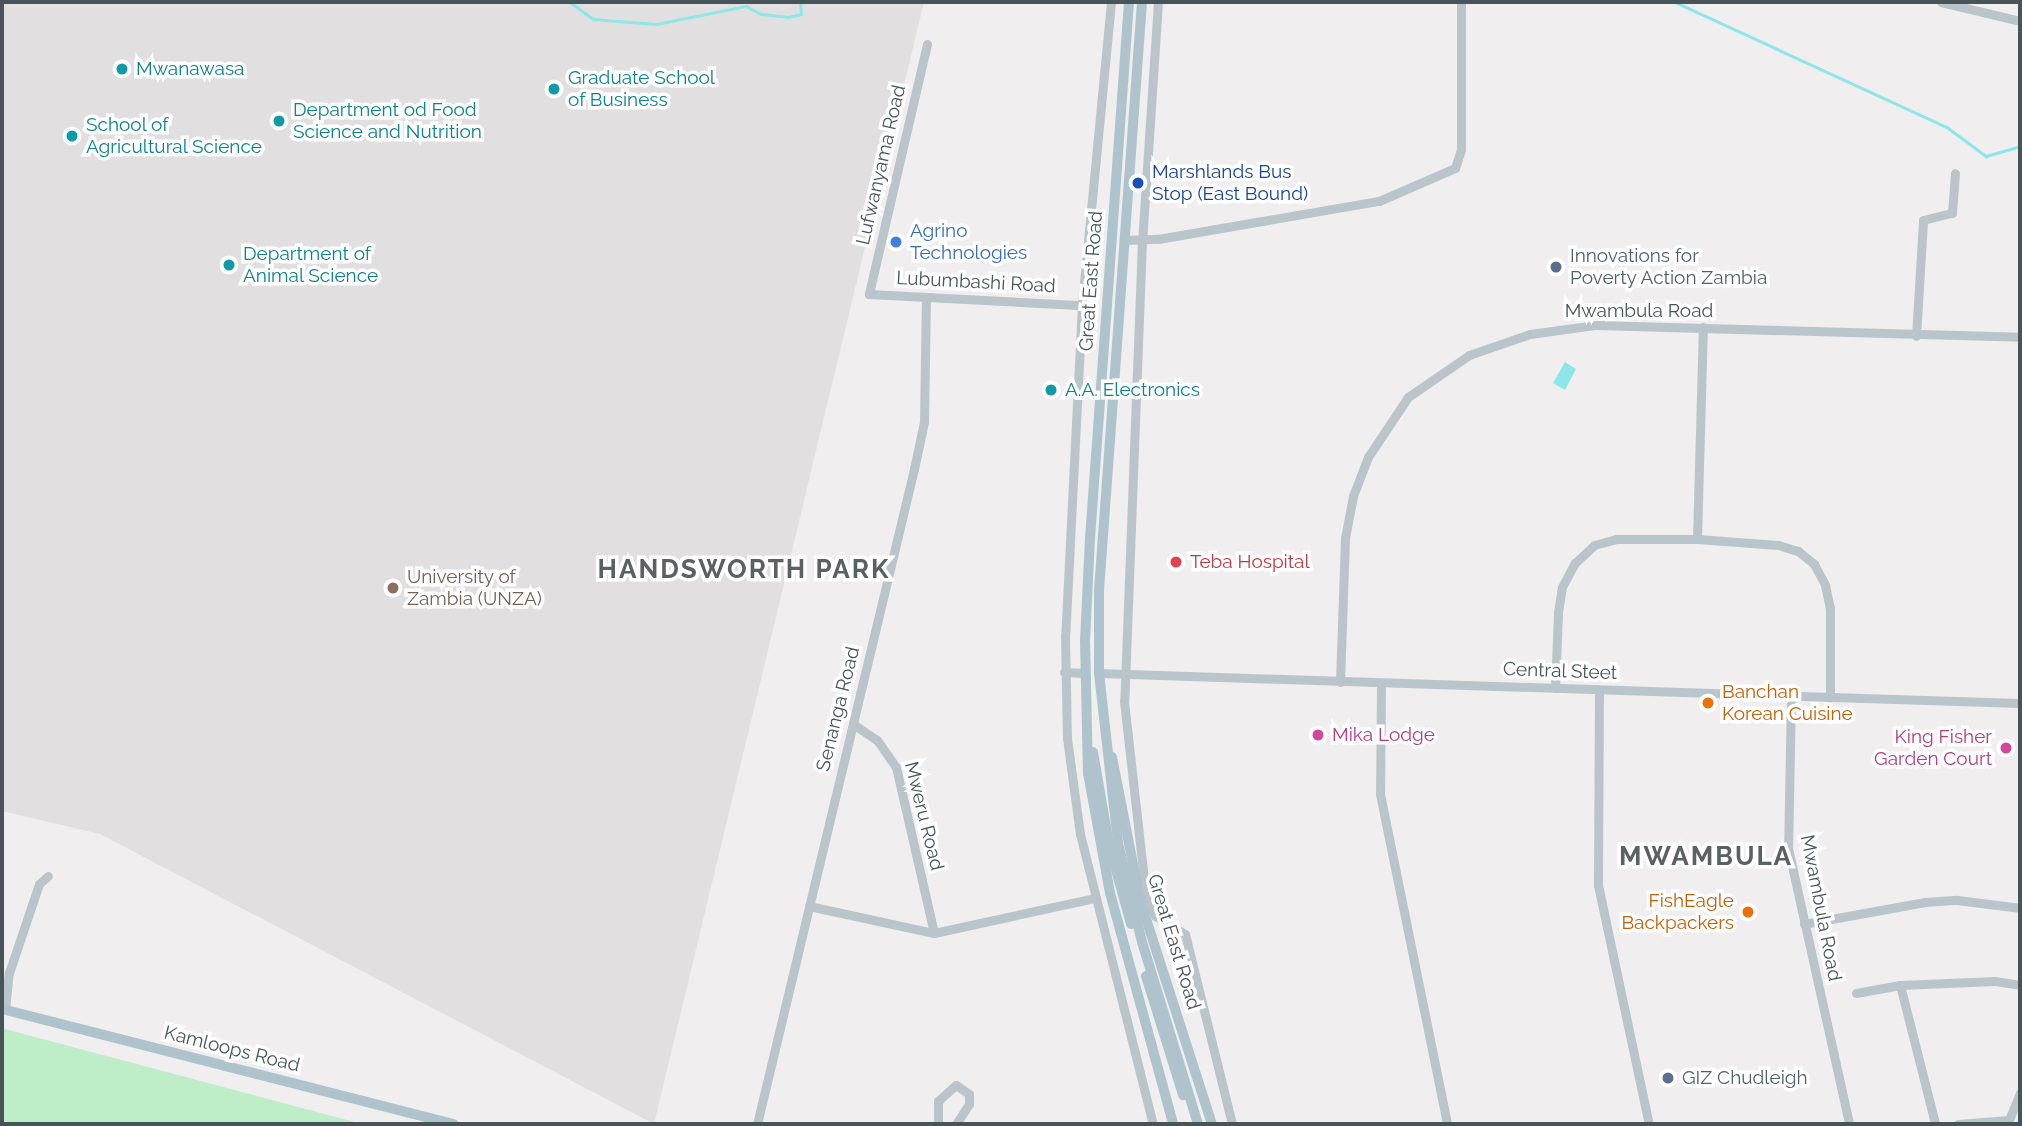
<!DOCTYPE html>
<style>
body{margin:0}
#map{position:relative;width:2022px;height:1126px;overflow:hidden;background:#f1eeef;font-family:Raleway,sans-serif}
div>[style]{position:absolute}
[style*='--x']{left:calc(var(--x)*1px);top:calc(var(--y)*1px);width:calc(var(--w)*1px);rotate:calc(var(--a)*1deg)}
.education>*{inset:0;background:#e2dfe0}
.green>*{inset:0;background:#beedc7}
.water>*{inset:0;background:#8de6e8}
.stream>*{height:2.5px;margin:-1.25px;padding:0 1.25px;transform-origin:1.25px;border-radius:1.25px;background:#8de6e8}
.minor>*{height:9px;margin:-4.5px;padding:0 4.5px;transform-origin:4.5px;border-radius:4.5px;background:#bac5cb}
.major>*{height:10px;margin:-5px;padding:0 5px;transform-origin:5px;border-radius:5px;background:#afc3cc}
.dots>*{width:19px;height:19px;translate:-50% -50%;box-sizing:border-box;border:4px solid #fff;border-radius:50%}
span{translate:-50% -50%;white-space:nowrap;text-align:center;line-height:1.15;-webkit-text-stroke:7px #fff;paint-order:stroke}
.culture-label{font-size:19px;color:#0d838f}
.left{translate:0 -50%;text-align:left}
.street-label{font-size:19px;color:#47555b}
.transit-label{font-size:19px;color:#164399}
.shop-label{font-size:19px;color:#366cbe}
.service-label{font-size:19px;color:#4e5e75}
.health-label{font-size:19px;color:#be3a42}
.education-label{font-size:19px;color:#785e54}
.food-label{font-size:19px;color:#c56008}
.right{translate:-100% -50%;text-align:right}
.hotel-label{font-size:19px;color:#b23c85}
.district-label{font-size:26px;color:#5b6063;font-weight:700;letter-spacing:2px}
.frame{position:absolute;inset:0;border:4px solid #47555b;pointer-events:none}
</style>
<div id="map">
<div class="education">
<div style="clip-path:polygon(2px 2px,924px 2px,654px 1124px,100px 834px,2px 811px)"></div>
</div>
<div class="green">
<div style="clip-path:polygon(2px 1028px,5px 1029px,362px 1124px,2px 1124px)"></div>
</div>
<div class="water">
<div style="clip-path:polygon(1565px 362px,1576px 369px,1565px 390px,1553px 383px)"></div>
</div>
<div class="stream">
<div style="--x:570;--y:2;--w:29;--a:36"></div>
<div style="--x:593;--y:19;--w:63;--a:4.5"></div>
<div style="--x:656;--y:24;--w:92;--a:-11.3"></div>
<div style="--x:746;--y:6;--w:17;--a:28"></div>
<div style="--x:761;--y:14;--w:27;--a:6"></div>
<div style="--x:788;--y:17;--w:13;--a:-13"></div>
<div style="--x:801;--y:14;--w:12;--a:-95"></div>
<div style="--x:1675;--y:2;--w:299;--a:24.7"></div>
<div style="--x:1947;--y:127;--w:49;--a:36.6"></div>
<div style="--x:1986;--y:156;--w:35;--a:-16"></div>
</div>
<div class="minor">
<div style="--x:1111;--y:2;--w:304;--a:95.5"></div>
<div style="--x:1082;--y:305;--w:330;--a:92.9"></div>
<div style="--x:1065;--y:635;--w:103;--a:88.9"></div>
<div style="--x:1067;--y:738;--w:97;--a:82.3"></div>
<div style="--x:1080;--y:834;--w:299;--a:75.9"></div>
<div style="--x:1158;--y:2;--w:240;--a:93.8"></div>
<div style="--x:1142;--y:241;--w:460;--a:92.2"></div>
<div style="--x:1124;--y:701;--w:198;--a:83.6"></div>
<div style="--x:1146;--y:898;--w:20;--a:63"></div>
<div style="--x:1155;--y:916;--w:35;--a:31"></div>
<div style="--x:1185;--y:934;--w:196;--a:76.1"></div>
<div style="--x:1941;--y:2;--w:81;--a:13.5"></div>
<div style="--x:927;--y:44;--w:257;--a:103.1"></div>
<div style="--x:869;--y:294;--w:213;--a:3"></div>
<div style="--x:1124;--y:240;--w:34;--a:-2"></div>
<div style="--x:1158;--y:239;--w:224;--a:-9.8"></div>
<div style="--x:1379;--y:201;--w:83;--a:-23.5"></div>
<div style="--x:1455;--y:168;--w:19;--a:-72"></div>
<div style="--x:1461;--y:150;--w:148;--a:-90"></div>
<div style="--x:1916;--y:336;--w:116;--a:-86.5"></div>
<div style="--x:1923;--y:220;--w:30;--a:-14"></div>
<div style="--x:1952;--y:213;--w:40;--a:-85.7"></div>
<div style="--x:1697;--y:539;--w:212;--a:-88.4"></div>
<div style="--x:1064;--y:672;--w:21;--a:3"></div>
<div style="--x:1099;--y:673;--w:921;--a:1.87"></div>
<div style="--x:1340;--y:682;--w:144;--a:-88"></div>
<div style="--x:1345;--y:538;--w:43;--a:-79.2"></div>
<div style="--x:1353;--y:496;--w:42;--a:-69"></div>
<div style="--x:1368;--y:457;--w:72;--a:-56.3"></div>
<div style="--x:1408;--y:397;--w:74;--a:-34.5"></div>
<div style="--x:1469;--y:355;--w:65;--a:-19"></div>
<div style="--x:1530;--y:334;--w:67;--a:-7.8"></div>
<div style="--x:1596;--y:325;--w:424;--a:1.6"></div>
<div style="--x:1381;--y:684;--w:110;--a:90.5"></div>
<div style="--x:1380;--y:794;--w:337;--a:78.5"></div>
<div style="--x:1555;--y:688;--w:76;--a:-87.7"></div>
<div style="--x:1558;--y:612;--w:25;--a:-81"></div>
<div style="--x:1562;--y:587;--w:27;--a:-62"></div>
<div style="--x:1575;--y:563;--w:26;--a:-43"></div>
<div style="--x:1594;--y:545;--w:23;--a:-15"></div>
<div style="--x:1616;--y:539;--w:81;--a:0"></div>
<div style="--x:1697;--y:539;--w:81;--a:4.2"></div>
<div style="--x:1778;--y:545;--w:21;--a:17"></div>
<div style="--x:1798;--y:551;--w:21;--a:39"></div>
<div style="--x:1814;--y:564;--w:24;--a:62"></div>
<div style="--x:1825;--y:585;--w:24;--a:78"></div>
<div style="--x:1830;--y:608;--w:90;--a:90"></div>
<div style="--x:1599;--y:690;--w:195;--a:90.3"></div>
<div style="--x:1598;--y:885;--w:244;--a:78"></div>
<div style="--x:1791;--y:696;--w:152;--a:91.1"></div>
<div style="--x:1788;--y:848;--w:283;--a:77.5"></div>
<div style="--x:853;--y:724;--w:29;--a:34"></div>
<div style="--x:877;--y:740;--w:33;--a:55"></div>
<div style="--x:896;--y:767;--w:170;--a:77.1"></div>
<div style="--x:809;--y:906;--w:128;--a:12.2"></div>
<div style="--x:934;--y:933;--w:164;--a:-12.3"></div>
<div style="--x:1804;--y:924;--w:123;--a:-10.3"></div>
<div style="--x:1925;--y:902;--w:32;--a:-4"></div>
<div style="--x:1957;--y:900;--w:64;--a:7.2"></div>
<div style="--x:1900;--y:985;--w:142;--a:75.8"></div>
<div style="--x:1856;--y:993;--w:45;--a:-10.3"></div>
<div style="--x:1900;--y:985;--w:95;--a:-2.4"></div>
<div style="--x:1995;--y:981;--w:25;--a:9"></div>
<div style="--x:5;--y:1009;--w:36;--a:-84"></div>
<div style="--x:9;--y:973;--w:94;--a:-71.4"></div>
<div style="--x:39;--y:884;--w:12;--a:-42"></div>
<div style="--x:757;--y:1124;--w:674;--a:-76.52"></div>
<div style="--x:914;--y:469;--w:48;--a:-78"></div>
<div style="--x:924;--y:422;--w:124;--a:-89.1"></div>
<div style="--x:938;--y:1124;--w:23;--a:-90"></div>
<div style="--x:938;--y:1101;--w:24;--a:-42"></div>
<div style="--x:956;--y:1085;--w:16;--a:35"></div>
<div style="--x:969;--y:1094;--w:10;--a:90"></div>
<div style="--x:969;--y:1104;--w:24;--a:123"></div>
<div style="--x:1958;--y:1124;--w:51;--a:-4.5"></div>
<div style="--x:2009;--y:1120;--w:29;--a:-68"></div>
</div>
<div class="major">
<div style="--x:1129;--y:2;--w:537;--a:94.16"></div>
<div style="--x:1090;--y:538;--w:103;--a:92.8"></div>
<div style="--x:1085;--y:641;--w:132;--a:88.7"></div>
<div style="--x:1088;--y:773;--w:122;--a:79.6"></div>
<div style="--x:1110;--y:893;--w:239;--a:74.7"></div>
<div style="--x:1142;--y:2;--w:591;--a:94.18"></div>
<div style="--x:1099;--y:591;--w:82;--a:90"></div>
<div style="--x:1099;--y:673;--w:171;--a:83.6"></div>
<div style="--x:1118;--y:843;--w:102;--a:76.4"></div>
<div style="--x:1142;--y:942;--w:190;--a:72.9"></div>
<div style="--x:1093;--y:752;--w:94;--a:80.2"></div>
<div style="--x:1109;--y:845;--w:82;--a:74.4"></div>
<div style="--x:1112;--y:757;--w:146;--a:78.9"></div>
<div style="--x:1140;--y:900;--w:235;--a:72.2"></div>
<div style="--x:1146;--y:976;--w:125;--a:72.7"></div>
<div style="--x:2;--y:1009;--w:466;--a:14.3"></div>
</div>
<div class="dots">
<div style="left:122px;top:69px;background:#0f9aa8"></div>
<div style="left:554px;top:89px;background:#0f9aa8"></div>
<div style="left:279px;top:121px;background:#0f9aa8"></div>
<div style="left:72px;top:136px;background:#0f9aa8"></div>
<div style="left:1138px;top:183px;background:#1a4fb4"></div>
<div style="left:896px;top:242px;background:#3f7fe0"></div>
<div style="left:229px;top:265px;background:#0f9aa8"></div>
<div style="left:1556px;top:267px;background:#5c6f8a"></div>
<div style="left:1051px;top:390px;background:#0f9aa8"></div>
<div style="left:1176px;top:562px;background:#e0444e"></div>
<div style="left:393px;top:588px;background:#8d6e63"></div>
<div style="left:1708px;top:703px;background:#e8710a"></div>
<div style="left:1318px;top:735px;background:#d1479c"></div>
<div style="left:2006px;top:748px;background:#d1479c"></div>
<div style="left:1748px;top:912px;background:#e8710a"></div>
<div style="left:1668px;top:1078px;background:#5c6f8a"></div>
</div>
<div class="culture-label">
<span class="left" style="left:136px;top:69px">Mwanawasa</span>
<span class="left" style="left:568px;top:89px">Graduate School<br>of Business</span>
<span class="left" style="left:293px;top:121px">Department od Food<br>Science and Nutrition</span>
<span class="left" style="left:86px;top:136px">School of<br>Agricultural Science</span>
<span class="left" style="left:243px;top:265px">Department of<br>Animal Science</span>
<span class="left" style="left:1065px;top:390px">A.A. Electronics</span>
</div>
<div class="street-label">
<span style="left:881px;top:165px;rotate:-77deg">Lufwanyama Road</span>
<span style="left:1091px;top:281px;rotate:-86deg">Great East Road</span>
<span style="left:976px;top:282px;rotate:3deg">Lubumbashi Road</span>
<span style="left:1639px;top:311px">Mwambula Road</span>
<span style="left:1560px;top:671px;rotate:2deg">Central Steet</span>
<span style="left:838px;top:709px;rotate:-76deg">Senanga Road</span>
<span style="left:924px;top:816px;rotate:76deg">Mweru Road</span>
<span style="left:1821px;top:908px;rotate:79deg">Mwambula Road</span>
<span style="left:1174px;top:942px;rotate:73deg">Great East Road</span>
<span style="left:232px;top:1049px;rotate:14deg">Kamloops Road</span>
</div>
<div class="transit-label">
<span class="left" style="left:1152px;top:183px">Marshlands Bus<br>Stop (East Bound)</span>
</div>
<div class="shop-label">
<span class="left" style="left:910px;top:242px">Agrino<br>Technologies</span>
</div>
<div class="service-label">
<span class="left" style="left:1570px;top:267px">Innovations for<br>Poverty Action Zambia</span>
<span class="left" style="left:1682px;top:1078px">GIZ Chudleigh</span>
</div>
<div class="health-label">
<span class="left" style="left:1190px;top:562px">Teba Hospital</span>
</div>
<div class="education-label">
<span class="left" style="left:407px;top:588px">University of<br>Zambia (UNZA)</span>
</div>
<div class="food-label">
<span class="left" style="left:1722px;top:703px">Banchan<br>Korean Cuisine</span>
<span class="right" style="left:1734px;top:912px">FishEagle<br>Backpackers</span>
</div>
<div class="hotel-label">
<span class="left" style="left:1332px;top:735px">Mika Lodge</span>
<span class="right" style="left:1992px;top:748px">King Fisher<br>Garden Court</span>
</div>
<div class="district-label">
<span style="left:744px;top:570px">HANDSWORTH PARK</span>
<span style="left:1706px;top:857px">MWAMBULA</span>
</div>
<div class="frame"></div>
</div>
